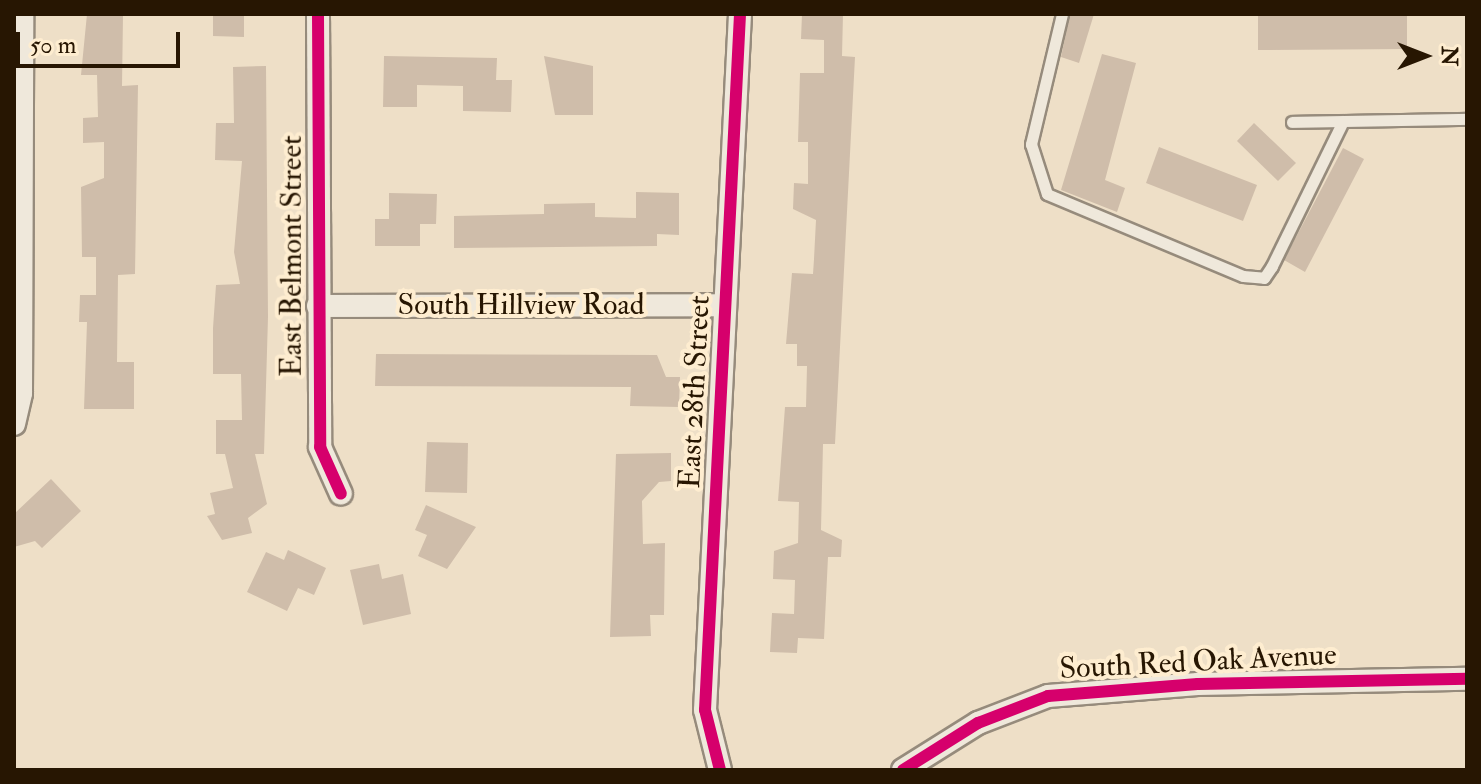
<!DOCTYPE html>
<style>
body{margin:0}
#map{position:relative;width:1481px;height:784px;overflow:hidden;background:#eedfc7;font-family:"IM FELL Double Pica",serif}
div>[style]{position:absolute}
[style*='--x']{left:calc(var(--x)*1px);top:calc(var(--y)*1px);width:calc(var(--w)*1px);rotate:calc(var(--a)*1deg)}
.building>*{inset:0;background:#cfbdaa}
.roads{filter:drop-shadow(2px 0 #968b7c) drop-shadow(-2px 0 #968b7c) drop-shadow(0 2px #968b7c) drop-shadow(0 -2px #968b7c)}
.lane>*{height:11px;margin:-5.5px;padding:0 5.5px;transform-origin:5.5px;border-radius:5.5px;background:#efe8db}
.street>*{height:22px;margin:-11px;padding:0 11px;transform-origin:11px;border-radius:11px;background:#efe8db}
.cycleway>*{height:12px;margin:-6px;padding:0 6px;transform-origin:6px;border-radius:6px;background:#d6006c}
span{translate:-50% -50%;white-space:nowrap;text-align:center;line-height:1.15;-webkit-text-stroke:8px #feedd0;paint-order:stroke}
.street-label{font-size:30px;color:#271602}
.frame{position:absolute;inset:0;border:16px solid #271602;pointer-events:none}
.north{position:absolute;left:1385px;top:16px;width:80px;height:80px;-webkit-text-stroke:6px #feedd0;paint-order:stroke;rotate:90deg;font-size:22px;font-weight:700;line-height:32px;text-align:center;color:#271602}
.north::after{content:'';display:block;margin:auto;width:28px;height:36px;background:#271602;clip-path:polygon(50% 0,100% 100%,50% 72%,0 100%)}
.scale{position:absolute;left:16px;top:32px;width:164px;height:36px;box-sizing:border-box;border:4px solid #271602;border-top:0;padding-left:10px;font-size:24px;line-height:28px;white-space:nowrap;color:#271602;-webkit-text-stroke:6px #feedd0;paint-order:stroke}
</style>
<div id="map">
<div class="building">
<div style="clip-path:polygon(87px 14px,123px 15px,122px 86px,138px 85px,135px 274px,118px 275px,117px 362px,134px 362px,134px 409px,84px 409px,87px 322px,79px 322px,80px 295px,96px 295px,96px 257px,82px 257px,81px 187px,104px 178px,104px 142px,83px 143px,83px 118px,98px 117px,97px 75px,81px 75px)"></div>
<div style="clip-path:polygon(213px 14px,244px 14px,244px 37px,213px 36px)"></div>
<div style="clip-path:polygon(802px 14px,843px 14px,842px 56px,855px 57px,835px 444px,823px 444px,821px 530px,842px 540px,841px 557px,828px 557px,824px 639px,798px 638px,797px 653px,770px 652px,772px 613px,794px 614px,795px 580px,773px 579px,774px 551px,798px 543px,799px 502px,778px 501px,785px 407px,806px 407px,807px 366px,797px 366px,797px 344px,786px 344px,792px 273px,813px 274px,814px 259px,816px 220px,793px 209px,794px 183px,808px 184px,808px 142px,798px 142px,800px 73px,824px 73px,824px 40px,801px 39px)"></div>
<div style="clip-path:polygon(1070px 14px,1094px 14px,1079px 63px,1061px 57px)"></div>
<div style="clip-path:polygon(1258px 14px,1407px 14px,1407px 49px,1258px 50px)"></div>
<div style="clip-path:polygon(1102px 54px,1136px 63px,1105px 180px,1125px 188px,1117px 212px,1061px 190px)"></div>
<div style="clip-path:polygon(384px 56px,497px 58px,496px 80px,512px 80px,511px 112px,463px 111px,463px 86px,417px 85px,417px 107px,383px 107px)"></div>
<div style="clip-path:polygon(544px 56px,593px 66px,593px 115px,555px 115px)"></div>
<div style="clip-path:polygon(266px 66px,268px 317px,264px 454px,255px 454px,267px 504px,248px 518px,252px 533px,222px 540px,207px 516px,215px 514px,210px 493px,233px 488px,225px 454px,216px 454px,216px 420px,242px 420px,241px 374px,213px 374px,213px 328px,216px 285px,240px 284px,234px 252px,242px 161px,215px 160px,216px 123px,234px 123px,233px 67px)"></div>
<div style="clip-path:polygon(1254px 123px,1296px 163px,1278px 181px,1237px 141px)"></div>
<div style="clip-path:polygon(1159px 147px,1257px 185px,1243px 221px,1146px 183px)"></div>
<div style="clip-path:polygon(1343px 148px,1364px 159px,1305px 272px,1284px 260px)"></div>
<div style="clip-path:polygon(636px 192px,679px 193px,679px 235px,657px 234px,657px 246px,454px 248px,454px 216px,544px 214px,544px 204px,595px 203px,595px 217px,636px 218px)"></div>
<div style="clip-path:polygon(389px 193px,437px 194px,436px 224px,420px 224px,420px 246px,375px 246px,375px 219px,389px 219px)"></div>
<div style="clip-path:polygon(376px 354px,657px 355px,666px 377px,680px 377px,679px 407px,630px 406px,631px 387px,375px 386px)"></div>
<div style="clip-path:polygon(427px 442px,468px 443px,467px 493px,425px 492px)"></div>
<div style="clip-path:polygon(671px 453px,671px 481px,659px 482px,642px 501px,643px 544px,665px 543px,664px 615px,650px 615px,651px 636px,610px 637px,616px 454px)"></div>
<div style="clip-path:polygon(51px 479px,81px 511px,42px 548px,35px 541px,14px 547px,14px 514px)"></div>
<div style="clip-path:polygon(426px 505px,476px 527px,447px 569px,418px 556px,427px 535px,415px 530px)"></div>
<div style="clip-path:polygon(288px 550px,326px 568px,314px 595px,298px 588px,287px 611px,247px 592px,266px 552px,284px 560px)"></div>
<div style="clip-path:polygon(379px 564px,382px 579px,403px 574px,411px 614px,363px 625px,350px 570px)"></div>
</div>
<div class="roads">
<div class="lane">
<div style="--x:1062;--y:14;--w:134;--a:103.4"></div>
<div style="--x:1031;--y:144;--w:52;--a:72.3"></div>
<div style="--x:1047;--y:194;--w:212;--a:22.7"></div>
<div style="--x:1243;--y:276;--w:21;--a:5"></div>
<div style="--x:1264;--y:278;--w:14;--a:-56"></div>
<div style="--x:1272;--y:266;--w:161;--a:-63.9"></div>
<div style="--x:1292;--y:122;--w:175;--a:-1"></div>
</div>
<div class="street">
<div style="--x:318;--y:14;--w:433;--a:89.7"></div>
<div style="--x:320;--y:447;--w:51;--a:65.9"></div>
<div style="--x:318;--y:306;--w:407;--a:-0.1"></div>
<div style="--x:14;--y:424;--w:32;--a:-77"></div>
<div style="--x:21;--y:393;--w:379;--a:-89.8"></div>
<div style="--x:720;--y:770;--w:62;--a:-104"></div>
<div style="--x:705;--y:710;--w:697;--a:-87.12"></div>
<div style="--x:903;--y:770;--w:89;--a:-32.1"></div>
<div style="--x:978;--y:723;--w:75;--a:-21.1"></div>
<div style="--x:1048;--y:696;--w:150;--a:-4.6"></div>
<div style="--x:1198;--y:684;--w:269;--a:-1.1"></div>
</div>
</div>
<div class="cycleway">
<div style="--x:318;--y:14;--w:433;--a:89.7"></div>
<div style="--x:320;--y:447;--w:51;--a:65.9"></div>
<div style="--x:720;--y:770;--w:62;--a:-104"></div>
<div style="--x:705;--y:710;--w:697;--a:-87.12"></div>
<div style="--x:903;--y:770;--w:89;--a:-32.1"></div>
<div style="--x:978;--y:723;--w:75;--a:-21.1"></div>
<div style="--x:1048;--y:696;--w:150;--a:-4.6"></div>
<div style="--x:1198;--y:684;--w:269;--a:-1.1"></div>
</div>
<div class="street-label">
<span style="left:292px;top:256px;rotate:-90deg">East Belmont Street</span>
<span style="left:521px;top:305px">South Hillview Road</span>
<span style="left:695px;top:392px;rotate:-87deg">East 28th Street</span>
<span style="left:1198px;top:662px;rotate:-3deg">South Red Oak Avenue</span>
</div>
<div class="frame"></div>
<div class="north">N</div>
<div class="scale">50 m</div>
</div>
